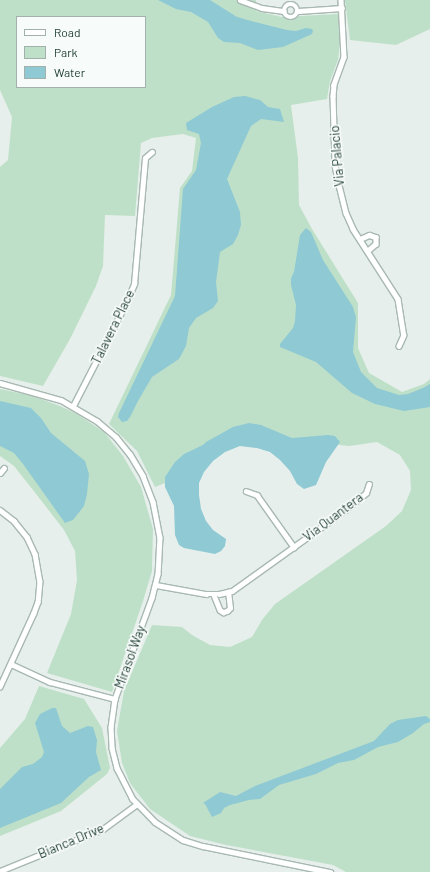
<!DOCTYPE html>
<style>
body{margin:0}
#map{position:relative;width:430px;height:872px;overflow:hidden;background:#e6efeb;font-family:Barlow,sans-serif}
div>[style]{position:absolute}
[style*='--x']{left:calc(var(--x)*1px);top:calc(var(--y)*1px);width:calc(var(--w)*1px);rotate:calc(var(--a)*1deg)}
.green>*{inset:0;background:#bfe0c8}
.water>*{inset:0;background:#8ec9d4}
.roads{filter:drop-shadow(1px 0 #a8b8b2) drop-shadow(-1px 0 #a8b8b2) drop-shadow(0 1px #a8b8b2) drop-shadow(0 -1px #a8b8b2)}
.minor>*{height:4.5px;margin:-2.25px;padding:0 2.25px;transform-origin:2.25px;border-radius:2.25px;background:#fff}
.minor>.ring{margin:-2.25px;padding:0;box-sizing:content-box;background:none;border:4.5px solid #fff;border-radius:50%}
span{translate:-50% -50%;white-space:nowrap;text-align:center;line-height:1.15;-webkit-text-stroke:3.5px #f7fbf9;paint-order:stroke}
.street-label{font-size:13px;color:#24423a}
.legend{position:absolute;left:16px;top:16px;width:130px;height:72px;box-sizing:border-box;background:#f7fbf9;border:1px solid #a3b1ad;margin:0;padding:5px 7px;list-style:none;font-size:12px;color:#24423a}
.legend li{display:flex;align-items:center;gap:8px;height:20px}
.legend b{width:20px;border:1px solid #a3b1ad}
</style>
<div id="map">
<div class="green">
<div style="clip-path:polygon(evenodd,0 0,256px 0,256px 11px,282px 17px,338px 14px,340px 44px,338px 60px,330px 81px,327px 99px,291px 105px,298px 158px,299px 205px,312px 229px,358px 303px,358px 348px,369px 373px,402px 392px,424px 384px,430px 379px,430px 872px,346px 872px,333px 865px,226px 845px,190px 836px,150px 809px,130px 783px,122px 763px,117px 731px,124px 691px,152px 625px,182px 627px,192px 635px,210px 645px,230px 647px,252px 637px,262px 620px,275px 604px,386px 526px,402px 511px,411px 490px,410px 471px,400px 455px,377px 442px,349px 446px,260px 436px,214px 450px,178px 478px,155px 487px,137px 451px,109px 424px,171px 295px,180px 188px,192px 171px,196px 138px,183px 134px,152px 138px,141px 143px,135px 216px,105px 215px,103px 266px,96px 286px,70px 339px,43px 386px,0 376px,0 167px,8px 160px,12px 117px,0 90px,0 0,17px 17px,145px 17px,145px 87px,17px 87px,17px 17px)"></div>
<div style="clip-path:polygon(345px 0,430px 0,430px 29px,396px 45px,350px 40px)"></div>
<div style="clip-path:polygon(0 389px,33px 396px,60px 406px,77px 414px,104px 432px,123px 456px,141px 487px,153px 529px,152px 571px,143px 601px,112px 692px,47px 673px,71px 614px,77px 580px,75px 551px,64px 530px,33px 490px,14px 466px,0 456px)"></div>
<div style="clip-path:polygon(39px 686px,84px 699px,102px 728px,110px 768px,107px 774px,61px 811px,0 836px,0 748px,25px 719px)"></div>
</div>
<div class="water">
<div style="clip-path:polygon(158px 0,210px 0,237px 17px,255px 22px,287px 30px,296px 31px,306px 28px,312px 29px,313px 31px,312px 34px,283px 47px,258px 50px,240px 43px,224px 42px,218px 38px,208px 22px,191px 12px,176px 9px)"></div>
<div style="clip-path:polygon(245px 96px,260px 100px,268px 107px,280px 109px,284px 122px,261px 119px,251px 126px,227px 179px,240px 212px,241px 225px,238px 235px,233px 244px,220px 252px,216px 282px,218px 301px,213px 308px,196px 318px,189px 328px,186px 346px,179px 359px,152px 377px,138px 401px,130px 417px,127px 421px,122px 422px,118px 417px,119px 413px,175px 296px,183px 189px,196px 170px,201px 143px,199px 134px,187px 130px,186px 123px,212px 107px,234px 97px)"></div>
<div style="clip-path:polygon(306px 228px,311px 232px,323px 260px,353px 307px,356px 317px,353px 352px,361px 372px,377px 388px,399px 395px,408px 394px,423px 388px,430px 384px,430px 407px,404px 411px,375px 404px,352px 393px,316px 362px,280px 347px,280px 344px,293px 328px,295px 321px,296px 305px,291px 285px,291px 278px,294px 272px,300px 235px)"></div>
<div style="clip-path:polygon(0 401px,31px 408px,41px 418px,51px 433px,85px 461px,89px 474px,87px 494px,84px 506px,73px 520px,65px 523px,23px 464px,14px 453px,0 446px)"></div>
<div style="clip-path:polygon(249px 423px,261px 425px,292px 438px,328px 435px,335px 436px,340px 442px,326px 462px,316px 485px,304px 489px,297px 484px,290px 471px,280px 460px,270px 452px,257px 448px,240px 446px,225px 452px,213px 461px,204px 472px,199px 483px,199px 495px,201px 509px,206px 521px,213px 530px,226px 539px,225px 546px,221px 551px,215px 554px,184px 548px,179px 545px,175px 535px,174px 506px,165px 487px,165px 477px,175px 462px,184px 454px,203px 445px,206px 442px,233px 427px)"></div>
<div style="clip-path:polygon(52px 708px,56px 708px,62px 726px,70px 733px,88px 726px,93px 727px,97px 740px,96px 752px,101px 770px,89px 777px,61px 803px,0 828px,0 789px,22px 767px,33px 764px,42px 757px,44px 752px,35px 723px,40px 714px)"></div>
<div style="clip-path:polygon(426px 716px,430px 719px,430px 722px,424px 724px,413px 733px,398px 742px,378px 747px,354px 760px,338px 763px,316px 774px,279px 785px,260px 799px,249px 800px,230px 805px,224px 808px,221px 813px,212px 817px,205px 804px,203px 803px,220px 792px,236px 796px,255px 786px,374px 741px,390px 724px,398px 720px)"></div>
</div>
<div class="roads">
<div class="minor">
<div style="--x:240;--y:0;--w:23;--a:20"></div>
<div style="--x:262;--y:8;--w:22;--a:8"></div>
<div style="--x:341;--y:0;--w:57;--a:87"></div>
<div style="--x:344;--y:57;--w:30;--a:110"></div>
<div style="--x:334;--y:85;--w:11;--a:95"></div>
<div style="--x:333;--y:96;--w:69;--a:88.3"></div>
<div style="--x:335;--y:165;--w:16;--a:79"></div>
<div style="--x:338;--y:181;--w:33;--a:76"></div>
<div style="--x:346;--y:213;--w:17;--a:66"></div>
<div style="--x:353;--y:229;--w:83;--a:57.3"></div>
<div style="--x:398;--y:299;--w:36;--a:81"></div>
<div style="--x:404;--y:335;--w:12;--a:114"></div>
<div class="ring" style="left:284px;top:4px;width:9.5px;height:9.5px"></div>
<div style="--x:298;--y:11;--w:44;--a:-3.9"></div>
<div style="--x:360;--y:239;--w:10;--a:-24"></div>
<div style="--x:369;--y:235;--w:7;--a:16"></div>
<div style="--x:376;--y:237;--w:7;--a:90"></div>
<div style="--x:376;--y:244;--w:11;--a:139"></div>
<div style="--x:0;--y:383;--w:63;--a:15.6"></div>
<div style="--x:61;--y:400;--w:42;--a:30.3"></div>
<div style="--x:97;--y:421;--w:25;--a:40"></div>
<div style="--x:116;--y:437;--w:22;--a:51"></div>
<div style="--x:130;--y:454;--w:26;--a:59"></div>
<div style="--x:143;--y:476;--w:28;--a:69"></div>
<div style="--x:153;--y:502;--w:36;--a:79"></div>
<div style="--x:160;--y:537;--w:37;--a:93"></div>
<div style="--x:158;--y:574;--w:25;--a:104"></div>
<div style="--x:152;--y:598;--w:108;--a:110.1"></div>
<div style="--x:115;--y:699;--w:28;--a:98"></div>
<div style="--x:111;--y:727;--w:21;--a:87"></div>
<div style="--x:112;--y:748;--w:21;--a:76"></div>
<div style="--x:117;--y:768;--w:34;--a:63"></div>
<div style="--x:132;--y:798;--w:33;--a:46"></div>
<div style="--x:155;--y:822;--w:33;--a:33"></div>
<div style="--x:183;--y:840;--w:21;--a:17"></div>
<div style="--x:203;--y:846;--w:130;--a:11.6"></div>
<div style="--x:73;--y:406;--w:116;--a:-62.8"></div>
<div style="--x:126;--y:303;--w:21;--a:-67"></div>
<div style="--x:134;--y:284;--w:126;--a:-85"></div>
<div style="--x:145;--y:158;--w:9;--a:-41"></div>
<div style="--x:0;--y:473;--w:6;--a:-51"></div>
<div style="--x:246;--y:491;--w:12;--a:20"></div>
<div style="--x:257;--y:495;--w:64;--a:54.6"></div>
<div style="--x:0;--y:510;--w:18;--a:38"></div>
<div style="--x:14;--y:521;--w:21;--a:51"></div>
<div style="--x:27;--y:537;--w:19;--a:65"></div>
<div style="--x:35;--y:554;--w:27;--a:80"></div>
<div style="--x:40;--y:581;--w:21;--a:95"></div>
<div style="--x:38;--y:602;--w:12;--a:110"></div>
<div style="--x:34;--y:613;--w:81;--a:114.7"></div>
<div style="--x:156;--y:585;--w:51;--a:10.2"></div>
<div style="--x:206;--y:594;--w:13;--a:0"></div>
<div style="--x:219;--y:594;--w:13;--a:-13"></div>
<div style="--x:232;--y:591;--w:139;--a:-35.6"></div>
<div style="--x:345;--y:510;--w:27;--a:-39"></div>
<div style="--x:366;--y:493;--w:9;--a:-72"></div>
<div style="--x:214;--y:595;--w:16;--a:68"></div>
<div style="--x:220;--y:610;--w:4;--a:34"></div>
<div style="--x:223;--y:612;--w:4;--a:-14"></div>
<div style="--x:227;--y:611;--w:4;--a:-45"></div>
<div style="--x:230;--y:608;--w:16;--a:-97"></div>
<div style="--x:11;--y:664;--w:43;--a:24.8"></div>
<div style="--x:50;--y:682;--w:67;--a:14.7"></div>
<div style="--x:0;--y:871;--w:111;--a:-22.2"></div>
<div style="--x:103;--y:829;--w:42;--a:-36.3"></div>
</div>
</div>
<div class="street-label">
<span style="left:337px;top:156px;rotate:-95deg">Via Palacio</span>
<span style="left:113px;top:327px;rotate:-64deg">Talavera Place</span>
<span style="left:333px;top:517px;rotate:-37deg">Via Quantera</span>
<span style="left:130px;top:657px;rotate:-70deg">Mirasol Way</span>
<span style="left:71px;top:841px;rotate:-23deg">Bianca Drive</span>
</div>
<ul class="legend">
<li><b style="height:5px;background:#fff"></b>Road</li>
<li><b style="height:11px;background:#bfe0c8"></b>Park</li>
<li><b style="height:11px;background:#8ec9d4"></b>Water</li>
</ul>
</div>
